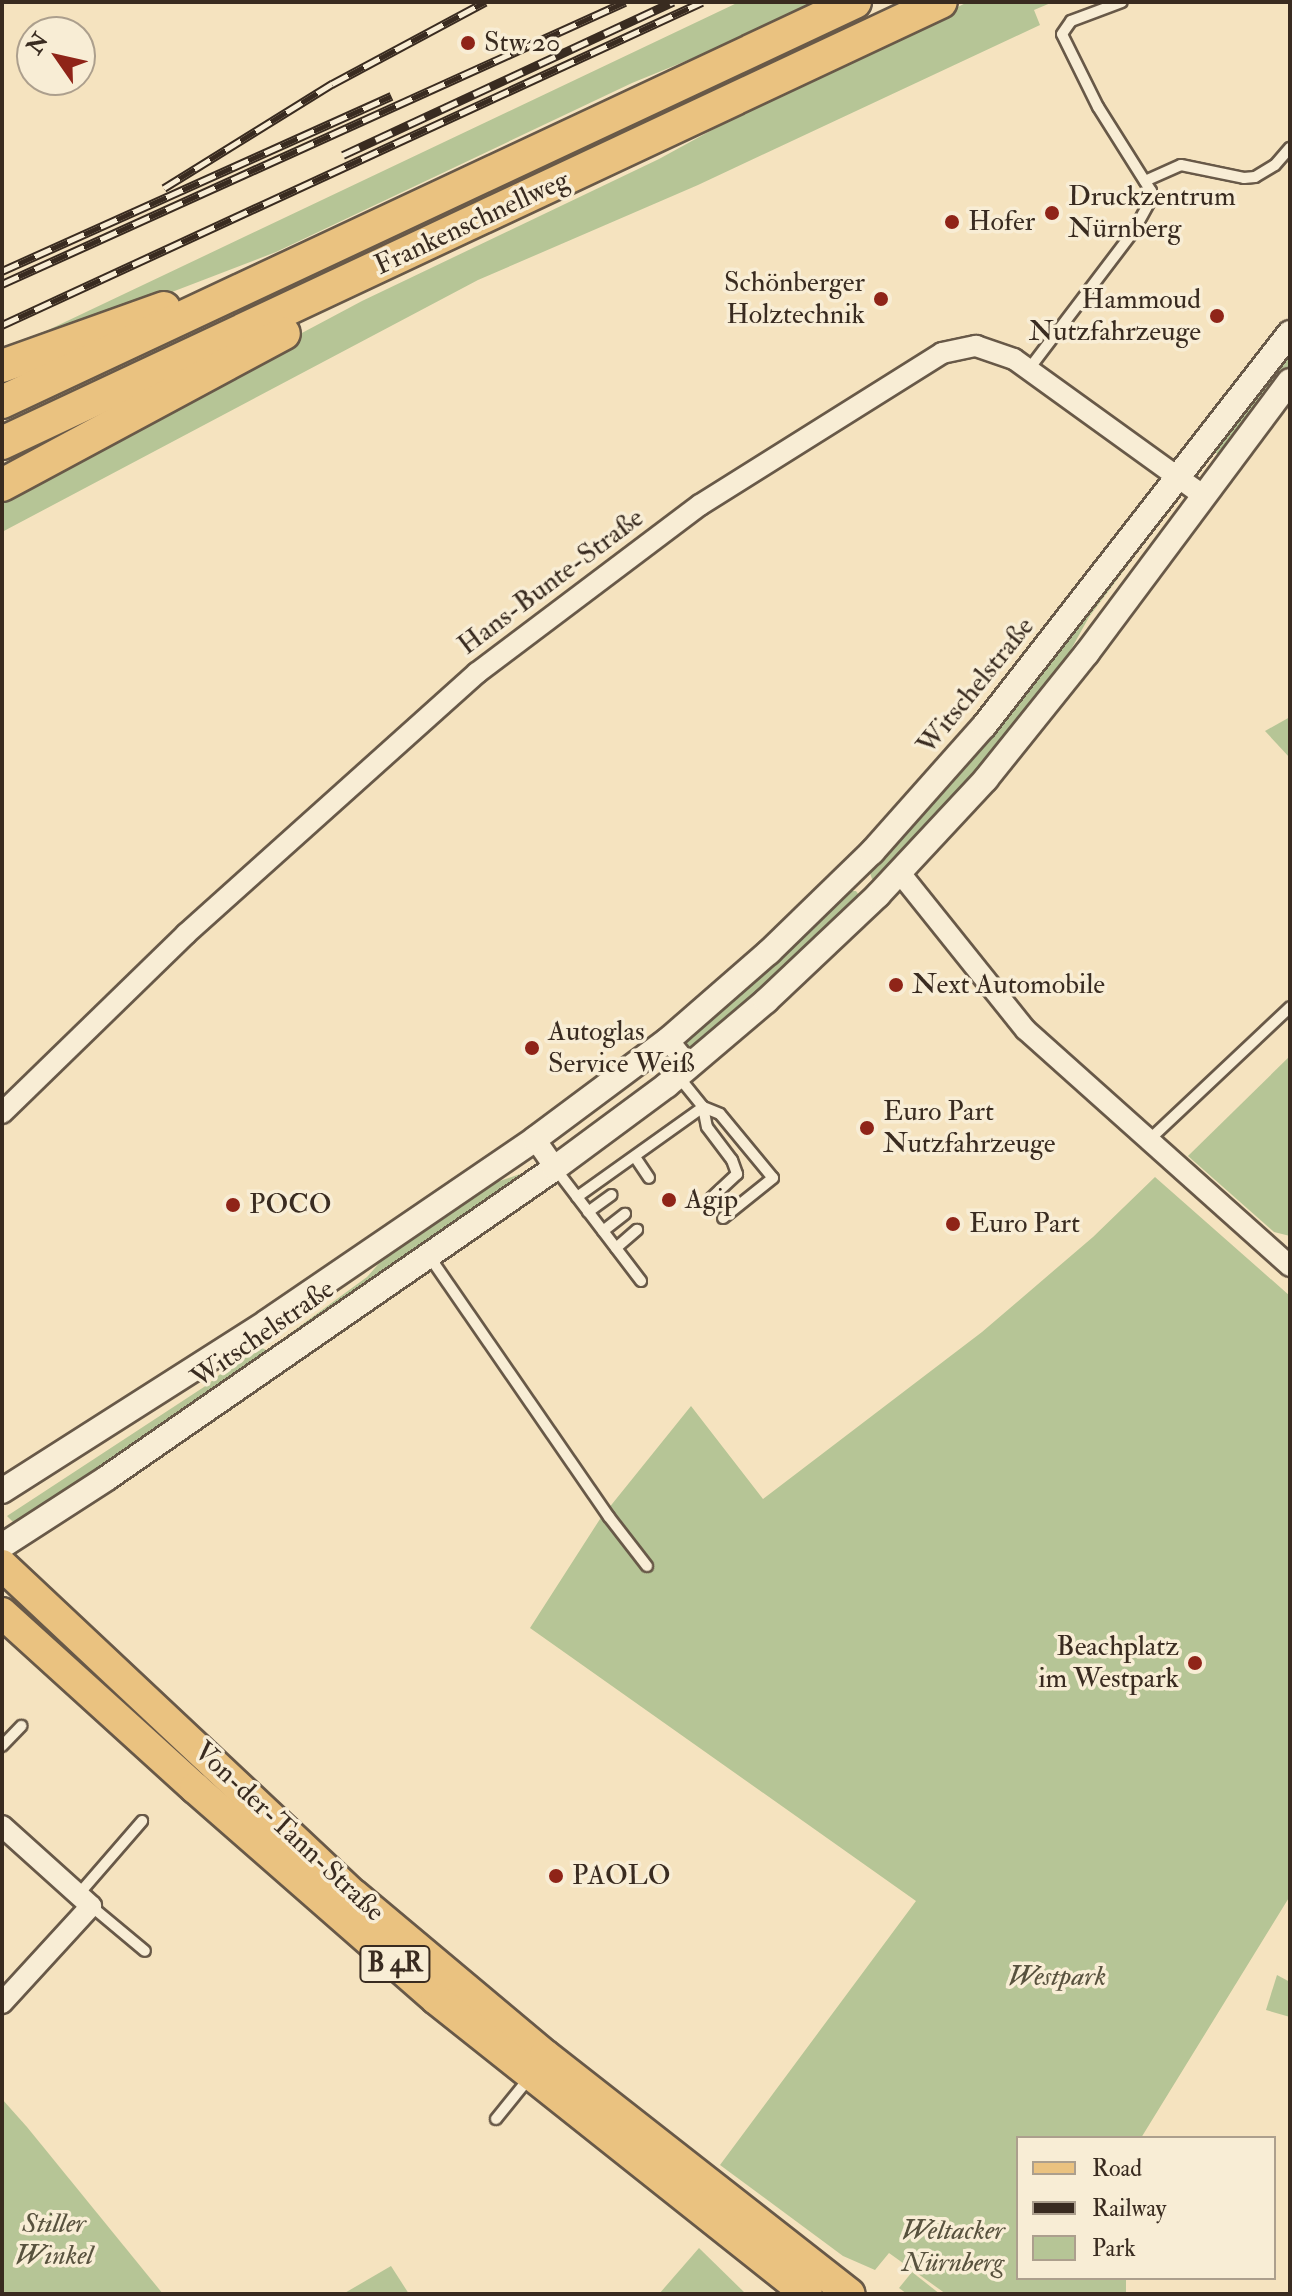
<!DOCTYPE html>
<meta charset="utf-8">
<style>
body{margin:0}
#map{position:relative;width:1292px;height:2296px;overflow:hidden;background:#f5e3bf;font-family:"IM FELL Double Pica",serif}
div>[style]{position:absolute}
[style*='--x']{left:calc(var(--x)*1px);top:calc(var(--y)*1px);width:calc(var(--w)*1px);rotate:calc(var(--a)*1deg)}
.green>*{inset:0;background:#b6c596}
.roads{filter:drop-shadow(2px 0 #685948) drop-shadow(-2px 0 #685948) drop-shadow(0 2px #685948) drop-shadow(0 -2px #685948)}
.service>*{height:10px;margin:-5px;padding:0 5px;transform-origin:5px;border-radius:5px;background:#f8edd5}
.minor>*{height:20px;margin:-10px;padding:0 10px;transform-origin:10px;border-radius:10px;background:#f8edd5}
.tertiary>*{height:24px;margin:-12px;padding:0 12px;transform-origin:12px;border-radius:12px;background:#f8edd5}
.primary>*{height:30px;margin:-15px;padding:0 15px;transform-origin:15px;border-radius:15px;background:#eac280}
.trunk>*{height:32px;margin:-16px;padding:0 16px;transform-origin:16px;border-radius:16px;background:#eac280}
.rail>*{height:9px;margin-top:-4.5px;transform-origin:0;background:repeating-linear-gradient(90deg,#f8edd5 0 18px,#392b20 0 36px);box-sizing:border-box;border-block:2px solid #392b20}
.dots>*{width:22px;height:22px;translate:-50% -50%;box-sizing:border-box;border:4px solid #f8edd5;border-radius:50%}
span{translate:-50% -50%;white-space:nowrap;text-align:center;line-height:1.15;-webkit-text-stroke:7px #f8edd5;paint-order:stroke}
.shield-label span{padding:2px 6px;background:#f8edd5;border:2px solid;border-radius:6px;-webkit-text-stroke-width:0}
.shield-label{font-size:26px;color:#392b20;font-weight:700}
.poi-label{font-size:28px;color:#392b20}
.left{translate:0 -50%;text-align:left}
.right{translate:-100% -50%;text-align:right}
.street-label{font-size:28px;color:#392b20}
.park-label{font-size:28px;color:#58523e;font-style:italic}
.frame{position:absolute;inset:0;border:4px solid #392b20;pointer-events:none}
.legend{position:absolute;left:1016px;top:2136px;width:260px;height:144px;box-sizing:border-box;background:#f8edd5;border:2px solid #ac9f8d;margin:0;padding:10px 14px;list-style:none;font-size:24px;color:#392b20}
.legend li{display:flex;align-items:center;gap:16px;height:40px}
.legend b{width:40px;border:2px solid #ac9f8d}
.north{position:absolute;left:16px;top:16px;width:80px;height:80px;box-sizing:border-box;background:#f8edd5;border:2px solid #ac9f8d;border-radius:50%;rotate:304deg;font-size:22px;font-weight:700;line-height:32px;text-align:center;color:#392b20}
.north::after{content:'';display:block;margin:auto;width:28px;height:36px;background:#8f2418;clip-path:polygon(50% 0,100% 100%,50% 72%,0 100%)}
</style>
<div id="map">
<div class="green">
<div style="clip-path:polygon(739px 2px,830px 2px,632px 83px,276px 252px,39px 343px,25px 341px)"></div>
<div style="clip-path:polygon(968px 2px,1053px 2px,1034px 10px,1040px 25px,698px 185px,478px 280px,2px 532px,2px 493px,362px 301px,659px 159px,798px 83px)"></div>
<div style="clip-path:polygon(1290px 350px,1290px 367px,1223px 455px,1217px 454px,1214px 449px)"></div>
<div style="clip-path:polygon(1152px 526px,1156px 528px,1089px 617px,1058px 673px,1000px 745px,878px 881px,872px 879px,869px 870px)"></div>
<div style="clip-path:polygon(1290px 717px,1290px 758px,1265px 731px)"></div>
<div style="clip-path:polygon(848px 891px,856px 891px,862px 899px,697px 1050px,690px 1049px,685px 1039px)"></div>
<div style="clip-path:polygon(1290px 1056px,1290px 1236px,1274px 1232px,1188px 1156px)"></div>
<div style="clip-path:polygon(526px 1172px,527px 1176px,289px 1340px,285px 1337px,367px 1277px,382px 1260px,494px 1183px)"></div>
<div style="clip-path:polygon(1155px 1177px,1290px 1296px,1290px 1896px,1141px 2138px,1018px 2138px,1018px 2278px,1126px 2278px,1126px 2294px,946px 2294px,889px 2253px,875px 2270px,843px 2256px,720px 2165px,916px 1901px,530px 1628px,600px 1519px,691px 1406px,763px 1499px,982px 1332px,1093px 1237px)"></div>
<div style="clip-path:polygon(260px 1347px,268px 1351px,266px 1356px,140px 1445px,15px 1524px,7px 1516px,207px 1385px,252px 1348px)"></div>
<div style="clip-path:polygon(1277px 1975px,1290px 1982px,1290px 2017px,1266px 2010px)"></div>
<div style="clip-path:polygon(2px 2099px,27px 2127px,163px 2294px,2px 2294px)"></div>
<div style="clip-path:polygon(699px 2248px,746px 2294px,659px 2294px)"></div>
<div style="clip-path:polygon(391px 2266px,409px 2294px,343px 2294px)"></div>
<div style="clip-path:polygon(912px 2272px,940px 2294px,907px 2294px,899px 2288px)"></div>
</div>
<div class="roads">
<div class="service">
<div style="--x:1145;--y:181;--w:39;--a:-24"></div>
<div style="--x:1181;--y:165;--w:64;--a:11.7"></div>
<div style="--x:1244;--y:178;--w:11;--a:-5"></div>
<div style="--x:1255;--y:177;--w:23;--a:-31"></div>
<div style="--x:1275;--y:165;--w:23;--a:-49"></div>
<div style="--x:1029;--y:369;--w:172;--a:-52.8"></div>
<div style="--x:1133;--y:232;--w:37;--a:-61"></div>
<div style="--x:1151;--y:200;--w:9;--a:-90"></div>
<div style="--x:1151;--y:191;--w:99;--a:-122.2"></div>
<div style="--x:1098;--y:107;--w:81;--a:-116.3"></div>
<div style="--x:1062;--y:34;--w:16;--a:-55"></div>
<div style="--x:1071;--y:21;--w:54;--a:-20.4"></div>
<div style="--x:678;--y:1076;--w:40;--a:51"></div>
<div style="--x:703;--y:1107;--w:18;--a:22"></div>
<div style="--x:720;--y:1114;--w:83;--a:50.4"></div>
<div style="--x:773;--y:1178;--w:64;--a:141.3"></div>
<div style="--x:1148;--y:1141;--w:195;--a:-43.3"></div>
<div style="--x:635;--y:1157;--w:25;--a:56"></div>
<div style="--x:555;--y:1168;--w:142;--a:52.7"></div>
<div style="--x:577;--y:1197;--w:155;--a:-35.5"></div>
<div style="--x:703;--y:1107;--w:20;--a:79"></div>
<div style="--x:707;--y:1127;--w:41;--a:52.9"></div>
<div style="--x:732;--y:1160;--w:15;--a:70"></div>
<div style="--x:737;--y:1174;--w:35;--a:137"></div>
<div style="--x:588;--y:1212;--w:29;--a:-36"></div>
<div style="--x:603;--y:1231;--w:28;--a:-38"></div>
<div style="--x:616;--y:1248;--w:28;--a:-41"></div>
<div style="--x:429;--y:1256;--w:317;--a:55.4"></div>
<div style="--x:609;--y:1517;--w:62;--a:52.2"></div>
<div style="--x:2;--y:1746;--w:28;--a:-46"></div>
<div style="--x:78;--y:1895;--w:98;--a:-49.1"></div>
<div style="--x:91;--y:1906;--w:70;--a:39.8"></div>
<div style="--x:496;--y:2119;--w:54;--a:-51"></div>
</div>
<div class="minor">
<div style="--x:900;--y:873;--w:201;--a:51.3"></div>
<div style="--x:1026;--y:1030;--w:354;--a:41.8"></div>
<div style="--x:668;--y:1040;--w:33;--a:51"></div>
<div style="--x:2;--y:1113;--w:257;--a:-44.2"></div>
<div style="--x:186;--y:934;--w:391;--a:-41.9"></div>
<div style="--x:477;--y:673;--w:279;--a:-37"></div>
<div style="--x:700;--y:505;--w:286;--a:-32.1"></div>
<div style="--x:942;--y:353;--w:35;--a:-12"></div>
<div style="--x:976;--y:346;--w:40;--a:18.9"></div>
<div style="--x:1014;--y:359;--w:234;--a:35.8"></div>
<div style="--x:535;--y:1139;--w:35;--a:55"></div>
<div style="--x:2;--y:1826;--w:120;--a:42"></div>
<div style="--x:91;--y:1906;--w:132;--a:132.5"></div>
</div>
<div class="tertiary">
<div style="--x:2;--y:1491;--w:314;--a:-32.5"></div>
<div style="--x:267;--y:1322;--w:325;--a:-34.3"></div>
<div style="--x:535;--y:1139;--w:166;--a:-36.7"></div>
<div style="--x:668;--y:1040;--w:134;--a:-41.1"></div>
<div style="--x:769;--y:952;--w:144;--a:-44.2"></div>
<div style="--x:872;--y:852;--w:169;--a:-48.4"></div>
<div style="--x:984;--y:726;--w:498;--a:-52.1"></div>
<div style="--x:2;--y:1546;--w:125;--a:-32.9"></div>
<div style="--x:107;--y:1478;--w:545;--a:-34.68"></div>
<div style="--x:555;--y:1168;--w:139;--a:-36.5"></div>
<div style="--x:667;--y:1085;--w:130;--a:-40.3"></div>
<div style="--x:766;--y:1001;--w:154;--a:-43.4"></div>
<div style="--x:878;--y:895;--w:158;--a:-47"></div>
<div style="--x:986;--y:779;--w:161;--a:-51.3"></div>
<div style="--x:1087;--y:653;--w:339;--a:-53.3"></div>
</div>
<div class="primary">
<div style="--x:2;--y:1565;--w:482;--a:43.2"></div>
<div style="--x:354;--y:1895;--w:249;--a:40"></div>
<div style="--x:545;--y:2055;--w:387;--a:38.1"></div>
<div style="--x:2;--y:1613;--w:261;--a:42.2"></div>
<div style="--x:195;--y:1788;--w:320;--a:41.2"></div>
<div style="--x:436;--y:1999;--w:474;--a:38.5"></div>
</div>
<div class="trunk">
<div style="--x:2;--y:366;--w:172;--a:-19.7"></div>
<div style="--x:2;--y:402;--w:942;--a:-25.12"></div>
<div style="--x:2;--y:443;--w:1037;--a:-25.16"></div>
<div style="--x:2;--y:485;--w:320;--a:-28.3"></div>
</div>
</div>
<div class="rail">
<div style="--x:343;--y:155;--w:364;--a:-24.9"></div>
<div style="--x:164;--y:188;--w:198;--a:-31.8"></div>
<div style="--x:332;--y:84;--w:174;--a:-28.2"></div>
<div style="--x:2;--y:271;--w:427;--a:-24.2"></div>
<div style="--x:2;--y:284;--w:684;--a:-24.35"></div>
<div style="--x:2;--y:325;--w:771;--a:-24.77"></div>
</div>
<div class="dots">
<div style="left:468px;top:43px;background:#8f2418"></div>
<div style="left:1052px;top:213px;background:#8f2418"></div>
<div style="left:952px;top:222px;background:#8f2418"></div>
<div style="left:881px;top:299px;background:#8f2418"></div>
<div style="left:1217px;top:316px;background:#8f2418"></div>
<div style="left:896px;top:985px;background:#8f2418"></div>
<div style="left:532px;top:1048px;background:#8f2418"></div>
<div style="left:867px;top:1128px;background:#8f2418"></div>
<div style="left:669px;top:1200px;background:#8f2418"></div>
<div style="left:233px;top:1205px;background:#8f2418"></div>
<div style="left:953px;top:1224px;background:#8f2418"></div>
<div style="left:1195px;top:1663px;background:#8f2418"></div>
<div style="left:556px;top:1876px;background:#8f2418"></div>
</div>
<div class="shield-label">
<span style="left:395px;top:1964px">B 4R</span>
</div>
<div class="poi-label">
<span class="left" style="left:484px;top:43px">Stw 20</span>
<span class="left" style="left:1068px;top:213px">Druckzentrum<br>Nürnberg</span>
<span class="left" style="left:968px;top:222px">Hofer</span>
<span class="right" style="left:865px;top:299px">Schönberger<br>Holztechnik</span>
<span class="right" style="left:1201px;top:316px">Hammoud<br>Nutzfahrzeuge</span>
<span class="left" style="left:912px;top:985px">Next Automobile</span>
<span class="left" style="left:548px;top:1048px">Autoglas<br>Service Weiß</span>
<span class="left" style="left:883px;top:1128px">Euro Part<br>Nutzfahrzeuge</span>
<span class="left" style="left:685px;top:1200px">Agip</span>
<span class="left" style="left:249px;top:1205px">POCO</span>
<span class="left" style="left:969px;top:1224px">Euro Part</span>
<span class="right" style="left:1179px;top:1663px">Beachplatz<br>im Westpark</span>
<span class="left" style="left:572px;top:1876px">PAOLO</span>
</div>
<div class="street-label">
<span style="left:472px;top:223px;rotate:-25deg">Frankenschnellweg</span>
<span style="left:551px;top:582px;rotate:-37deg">Hans-Bunte-Straße</span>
<span style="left:976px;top:686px;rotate:-51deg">Witschelstraße</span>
<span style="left:263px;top:1334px;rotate:-35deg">Witschelstraße</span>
<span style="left:289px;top:1832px;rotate:43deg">Von-der-Tann-Straße</span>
</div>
<div class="park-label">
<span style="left:1057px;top:1977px">Westpark</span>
<span style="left:54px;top:2240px">Stiller<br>Winkel</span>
<span style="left:953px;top:2247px">Weltacker<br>Nürnberg</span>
</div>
<div class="frame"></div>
<ul class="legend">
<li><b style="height:10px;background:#eac280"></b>Road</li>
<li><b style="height:10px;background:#392b20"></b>Railway</li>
<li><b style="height:22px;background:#b6c596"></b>Park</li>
</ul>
<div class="north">N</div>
</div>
